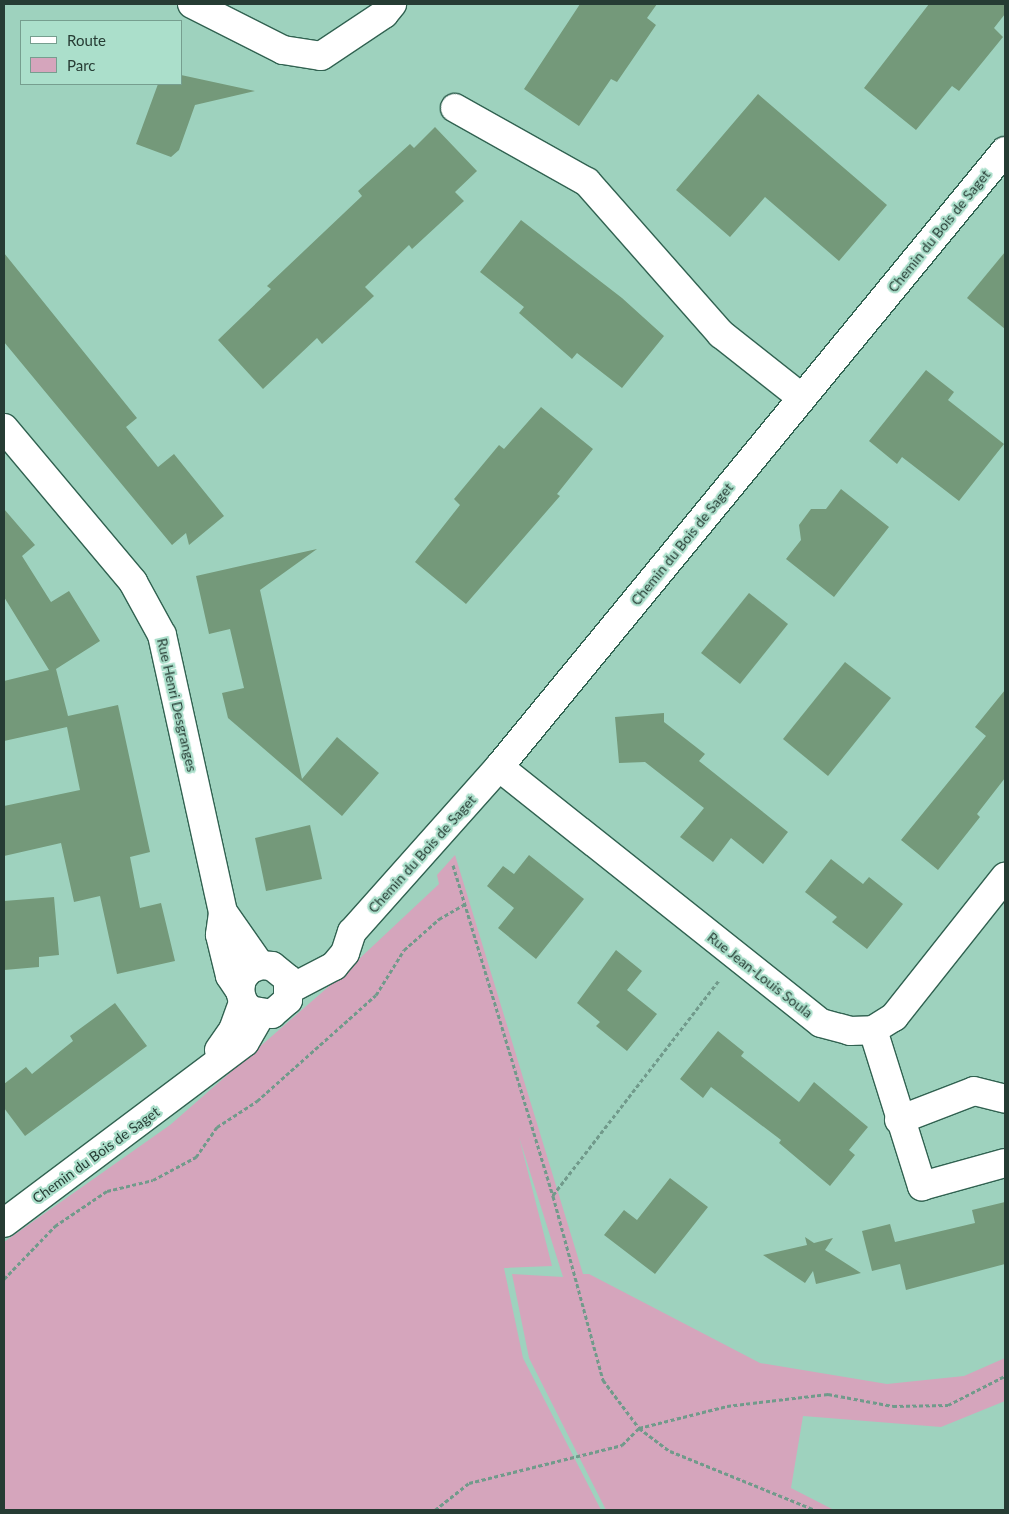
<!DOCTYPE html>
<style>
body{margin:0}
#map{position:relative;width:1009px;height:1514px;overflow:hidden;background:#9ed2be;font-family:Lato,sans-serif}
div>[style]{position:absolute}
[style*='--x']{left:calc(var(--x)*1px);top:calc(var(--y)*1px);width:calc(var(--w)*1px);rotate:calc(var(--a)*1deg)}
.green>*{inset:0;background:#d5a5bc}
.building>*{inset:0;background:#74997a}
.path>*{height:3px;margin-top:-1.5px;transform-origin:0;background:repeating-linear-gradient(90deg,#719a8b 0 4px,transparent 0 6.5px)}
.roads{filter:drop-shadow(1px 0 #316251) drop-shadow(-1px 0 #316251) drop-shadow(0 1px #316251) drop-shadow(0 -1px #316251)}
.minor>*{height:28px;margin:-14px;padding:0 14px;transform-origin:14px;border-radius:14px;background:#fff}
span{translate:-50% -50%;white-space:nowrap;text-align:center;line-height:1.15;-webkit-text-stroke:4.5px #abdfcb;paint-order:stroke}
.street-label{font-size:14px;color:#263c34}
.frame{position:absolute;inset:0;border:5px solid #263c34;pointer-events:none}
.legend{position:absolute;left:20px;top:20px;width:162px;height:65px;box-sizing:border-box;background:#abdfcb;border:1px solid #769e8f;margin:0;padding:6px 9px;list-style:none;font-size:15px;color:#263c34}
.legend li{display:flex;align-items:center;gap:10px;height:25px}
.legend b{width:25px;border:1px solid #769e8f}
</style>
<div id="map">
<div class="green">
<div style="clip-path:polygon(455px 855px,583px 1274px,589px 1274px,760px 1363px,887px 1384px,964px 1376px,1005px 1358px,1005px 1401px,941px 1427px,803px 1416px,791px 1488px,834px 1510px,606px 1510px,529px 1358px,512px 1274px,563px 1277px,519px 1137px,552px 1266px,504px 1268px,523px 1358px,601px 1510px,4px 1510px,4px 1242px,170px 1125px,343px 974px,439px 884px,437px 875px)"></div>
</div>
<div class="building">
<div style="clip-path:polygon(580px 4px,657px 4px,647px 18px,656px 25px,617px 82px,611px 79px,579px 126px,524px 89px)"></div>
<div style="clip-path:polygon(929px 4px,1005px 4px,1005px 14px,994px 28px,1003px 37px,959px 91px,952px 86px,916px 130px,864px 88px)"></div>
<div style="clip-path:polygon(181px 75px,255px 91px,195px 105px,179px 150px,171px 157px,136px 144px,158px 84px,181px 84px)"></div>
<div style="clip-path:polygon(758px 94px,887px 205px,839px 261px,765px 197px,730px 237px,676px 190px)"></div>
<div style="clip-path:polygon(435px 127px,477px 171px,455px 192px,464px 201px,412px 249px,409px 245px,365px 287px,374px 296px,322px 344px,317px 338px,263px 389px,218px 340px,271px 289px,267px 286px,362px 196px,358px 191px,410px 144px,414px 148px)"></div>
<div style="clip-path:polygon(521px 220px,622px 298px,664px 336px,622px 388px,577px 353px,572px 359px,519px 313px,524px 307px,480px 272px)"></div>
<div style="clip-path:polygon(1005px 252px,1005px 329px,967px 298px)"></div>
<div style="clip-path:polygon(4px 253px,137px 418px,126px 427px,158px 467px,174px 454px,224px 516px,189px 545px,186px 533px,172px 545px,4px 342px)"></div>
<div style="clip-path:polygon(926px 370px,954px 392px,948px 400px,1004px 444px,959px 501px,902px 457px,897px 464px,869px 441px)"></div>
<div style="clip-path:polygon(541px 407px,593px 449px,557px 494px,560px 496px,466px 604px,415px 562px,460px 505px,454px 499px,499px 445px,504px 449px)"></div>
<div style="clip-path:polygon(841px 489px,889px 527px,834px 597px,786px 559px,801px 540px,799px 525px,811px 509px,826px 509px)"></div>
<div style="clip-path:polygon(4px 509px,35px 545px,22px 556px,51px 602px,69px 591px,100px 641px,56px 669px,68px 716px,118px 705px,150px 852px,130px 857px,140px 908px,161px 903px,175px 961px,117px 974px,100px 896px,74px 902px,61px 843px,4px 856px,4px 806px,80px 790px,67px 727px,4px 741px,4px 681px,49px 670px,4px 597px)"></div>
<div style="clip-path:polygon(317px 549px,260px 590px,302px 779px,337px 737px,379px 773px,342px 816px,228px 718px,222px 693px,244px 688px,230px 629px,209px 634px,196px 576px)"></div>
<div style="clip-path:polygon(749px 593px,788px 624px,740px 684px,701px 653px)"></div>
<div style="clip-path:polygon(845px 662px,891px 698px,828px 776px,783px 739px)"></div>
<div style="clip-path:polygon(1005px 690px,1005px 778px,977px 814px,980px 817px,938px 870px,901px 840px,986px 736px,975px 727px)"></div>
<div style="clip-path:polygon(664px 713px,664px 722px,705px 754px,699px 761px,788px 832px,763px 864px,731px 838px,713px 862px,680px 837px,704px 808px,645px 762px,619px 763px,615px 717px)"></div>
<div style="clip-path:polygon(310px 825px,322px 879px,266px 891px,255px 838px)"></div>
<div style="clip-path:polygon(529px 855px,584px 899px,536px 959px,498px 928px,514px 908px,487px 886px,503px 866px,514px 874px)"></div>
<div style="clip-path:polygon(831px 859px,863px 884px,869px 877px,903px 904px,867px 949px,832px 922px,837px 917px,805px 892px)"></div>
<div style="clip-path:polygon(54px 897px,59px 955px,39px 957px,39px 967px,4px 970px,4px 901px)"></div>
<div style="clip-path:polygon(616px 950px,642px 971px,627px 990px,657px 1014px,627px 1051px,596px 1026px,600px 1022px,577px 1003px)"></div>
<div style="clip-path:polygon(115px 1003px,147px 1046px,25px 1136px,4px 1108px,4px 1084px,26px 1067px,32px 1074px,73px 1041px,70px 1036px)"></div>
<div style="clip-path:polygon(718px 1031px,744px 1052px,741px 1056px,799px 1102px,814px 1082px,868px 1127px,849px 1150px,855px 1155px,830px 1186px,779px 1143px,781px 1140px,711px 1087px,703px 1098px,680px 1079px)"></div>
<div style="clip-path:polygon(670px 1178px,708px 1207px,655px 1274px,604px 1235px,624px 1210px,637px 1220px)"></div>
<div style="clip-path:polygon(1005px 1202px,1005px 1264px,906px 1290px,900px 1264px,872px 1271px,862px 1231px,890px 1224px,895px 1242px,975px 1223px,972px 1210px)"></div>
<div style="clip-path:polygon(805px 1237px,814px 1243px,833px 1238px,825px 1250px,861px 1273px,816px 1284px,813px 1271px,805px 1283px,763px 1255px,807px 1245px)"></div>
</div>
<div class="path">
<div style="--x:453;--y:865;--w:346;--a:73.2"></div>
<div style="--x:553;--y:1196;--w:191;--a:74.8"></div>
<div style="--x:603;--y:1380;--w:60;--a:53.1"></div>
<div style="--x:639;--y:1428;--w:39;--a:37"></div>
<div style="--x:670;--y:1451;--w:157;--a:22.1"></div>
<div style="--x:553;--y:1195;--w:272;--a:-52.3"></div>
<div style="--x:4;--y:1279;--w:74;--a:-46.1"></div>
<div style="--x:55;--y:1226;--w:63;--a:-33.9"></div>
<div style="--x:107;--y:1191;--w:47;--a:-13.4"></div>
<div style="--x:153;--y:1180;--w:49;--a:-28.1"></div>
<div style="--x:196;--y:1157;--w:37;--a:-55"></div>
<div style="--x:217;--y:1127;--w:48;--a:-33"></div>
<div style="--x:257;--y:1101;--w:159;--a:-41.7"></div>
<div style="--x:376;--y:995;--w:53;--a:-58.1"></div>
<div style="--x:404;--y:950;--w:47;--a:-41.5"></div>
<div style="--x:439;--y:919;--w:30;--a:-30"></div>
<div style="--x:435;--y:1510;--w:43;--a:-38.5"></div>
<div style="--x:469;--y:1483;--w:158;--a:-13.9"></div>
<div style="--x:622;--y:1445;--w:24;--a:-45"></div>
<div style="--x:639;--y:1428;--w:91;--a:-14"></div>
<div style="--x:727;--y:1406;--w:102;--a:-6.8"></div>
<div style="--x:828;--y:1394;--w:66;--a:10.5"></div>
<div style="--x:893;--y:1406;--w:55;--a:-1"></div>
<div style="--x:948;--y:1405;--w:64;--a:-27"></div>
</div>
<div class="roads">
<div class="minor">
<div style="--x:192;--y:4;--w:102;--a:26.8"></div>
<div style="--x:283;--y:50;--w:38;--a:9"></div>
<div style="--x:321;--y:56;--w:76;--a:-33.7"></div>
<div style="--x:384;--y:14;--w:13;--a:-51"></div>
<div style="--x:455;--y:108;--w:151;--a:29.3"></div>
<div style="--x:587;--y:182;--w:203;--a:48.6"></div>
<div style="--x:721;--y:334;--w:103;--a:38.3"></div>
<div style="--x:4;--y:428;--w:201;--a:50"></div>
<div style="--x:133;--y:582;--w:60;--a:61.3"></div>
<div style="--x:162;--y:635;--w:284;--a:77.6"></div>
<div style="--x:223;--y:912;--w:65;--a:55.1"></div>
<div style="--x:499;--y:767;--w:411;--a:38.5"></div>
<div style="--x:821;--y:1023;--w:30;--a:15"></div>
<div style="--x:850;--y:1031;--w:23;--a:-2"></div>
<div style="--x:873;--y:1030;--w:25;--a:-32"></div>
<div style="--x:894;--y:1017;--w:179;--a:-51.6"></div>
<div style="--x:223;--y:913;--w:22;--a:98"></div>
<div style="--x:220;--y:935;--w:42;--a:76.3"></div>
<div style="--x:230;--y:976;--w:18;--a:56"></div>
<div style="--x:290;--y:989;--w:50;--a:-27.6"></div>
<div style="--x:334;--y:966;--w:17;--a:-50"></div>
<div style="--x:345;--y:953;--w:22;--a:-72"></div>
<div style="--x:352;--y:932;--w:221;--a:-48.3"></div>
<div style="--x:499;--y:767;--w:797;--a:-50.6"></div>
<div style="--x:873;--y:1030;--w:164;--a:72.6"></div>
<div style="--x:922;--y:1186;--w:86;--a:-15.5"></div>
<div style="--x:219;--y:1050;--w:24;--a:-55"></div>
<div style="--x:233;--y:1030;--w:30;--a:-70"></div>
<div style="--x:243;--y:1002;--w:11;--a:-105"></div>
<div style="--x:240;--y:991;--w:12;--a:-81"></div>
<div style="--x:242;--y:979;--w:11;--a:-52"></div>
<div style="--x:249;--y:970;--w:12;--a:-24"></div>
<div style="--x:260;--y:965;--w:12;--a:5"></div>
<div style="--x:272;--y:966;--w:21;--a:39"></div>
<div style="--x:288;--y:979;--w:21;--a:90"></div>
<div style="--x:288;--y:1000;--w:21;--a:139"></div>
<div style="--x:272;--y:1014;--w:22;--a:-170"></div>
<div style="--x:250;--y:1010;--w:11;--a:-131"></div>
<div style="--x:899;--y:1120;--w:80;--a:-21.1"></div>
<div style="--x:974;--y:1091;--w:32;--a:14"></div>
<div style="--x:4;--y:1223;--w:301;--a:-36.9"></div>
<div style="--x:245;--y:1042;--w:32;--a:-60"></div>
</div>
</div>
<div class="street-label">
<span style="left:939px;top:231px;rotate:-51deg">Chemin du Bois de Saget</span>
<span style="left:682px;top:544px;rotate:-51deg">Chemin du Bois de Saget</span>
<span style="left:177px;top:705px;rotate:77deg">Rue Henri Desgranges</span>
<span style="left:422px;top:854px;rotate:-48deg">Chemin du Bois de Saget</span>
<span style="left:760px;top:975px;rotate:38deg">Rue Jean-Louis Soula</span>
<span style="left:96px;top:1155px;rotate:-36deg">Chemin du Bois de Saget</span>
</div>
<div class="frame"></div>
<ul class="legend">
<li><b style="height:6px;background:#fff"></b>Route</li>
<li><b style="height:14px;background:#d5a5bc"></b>Parc</li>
</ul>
</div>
